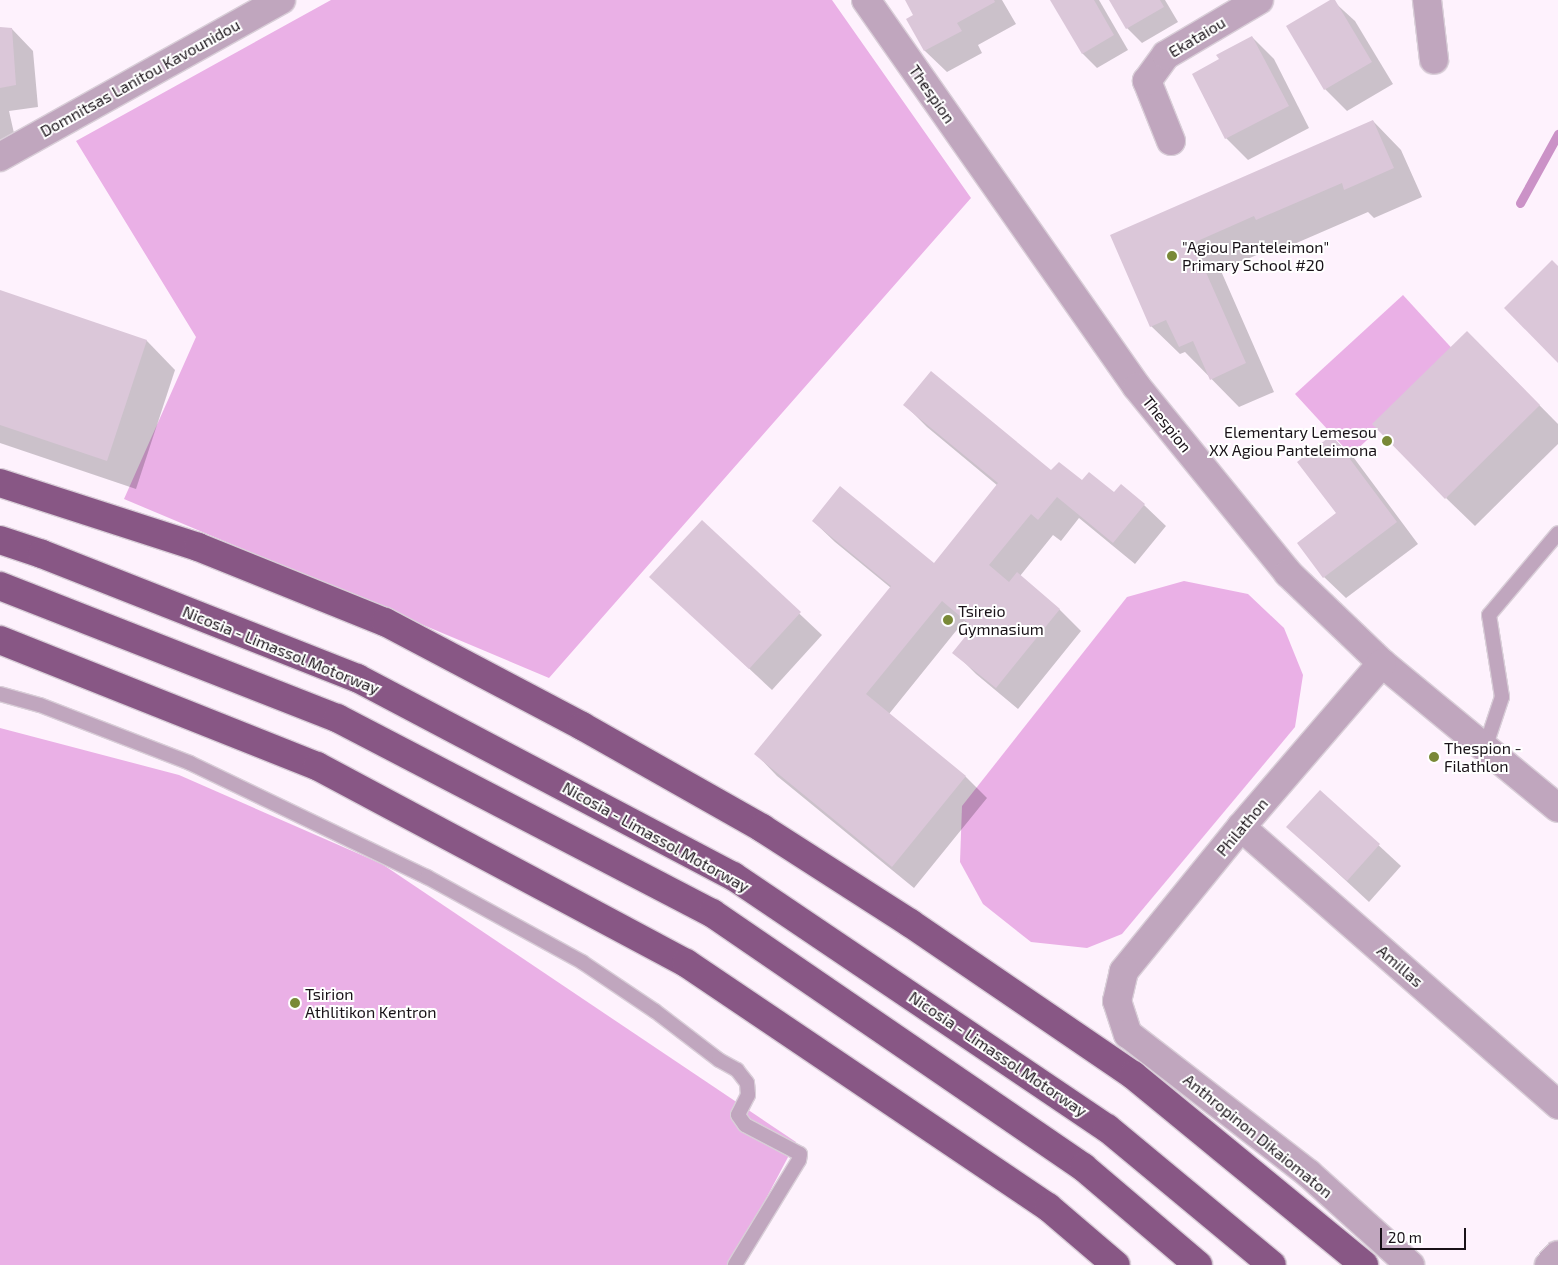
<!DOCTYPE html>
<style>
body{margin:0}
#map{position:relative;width:1558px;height:1265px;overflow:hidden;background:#fef2fd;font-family:"Exo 2",sans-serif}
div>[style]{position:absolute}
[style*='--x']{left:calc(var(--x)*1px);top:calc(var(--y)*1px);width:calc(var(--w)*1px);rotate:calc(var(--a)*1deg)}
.green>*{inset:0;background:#eab0e6}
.shadow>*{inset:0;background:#0003}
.stream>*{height:9px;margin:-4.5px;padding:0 4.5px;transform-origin:4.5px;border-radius:4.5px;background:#cb92c7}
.building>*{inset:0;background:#dbc7d9}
.roads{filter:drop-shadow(1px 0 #d9ced8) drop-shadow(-1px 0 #d9ced8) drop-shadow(0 1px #d9ced8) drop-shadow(0 -1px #d9ced8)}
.service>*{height:14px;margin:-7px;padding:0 7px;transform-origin:7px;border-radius:7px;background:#c0a6be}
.minor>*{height:28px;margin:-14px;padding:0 14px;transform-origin:14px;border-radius:14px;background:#c0a6be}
.tertiary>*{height:28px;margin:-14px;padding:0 14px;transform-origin:14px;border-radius:14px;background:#c0a6be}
.trunk>*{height:28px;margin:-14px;padding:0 14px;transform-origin:14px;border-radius:14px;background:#885785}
.dots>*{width:14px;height:14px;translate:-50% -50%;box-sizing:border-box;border:2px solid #fff;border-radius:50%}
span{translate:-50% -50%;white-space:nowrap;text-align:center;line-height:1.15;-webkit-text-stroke:4px #fff;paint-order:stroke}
.street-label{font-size:16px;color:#191218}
.poi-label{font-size:16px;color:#191218}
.left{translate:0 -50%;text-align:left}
.right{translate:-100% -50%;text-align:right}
.scale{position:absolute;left:1380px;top:1228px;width:86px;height:22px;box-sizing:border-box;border:2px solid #191218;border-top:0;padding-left:6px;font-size:15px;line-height:18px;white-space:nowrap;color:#191218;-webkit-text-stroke:4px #fff;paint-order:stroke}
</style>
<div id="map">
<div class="green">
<div style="clip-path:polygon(331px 0,832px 0,971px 198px,549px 678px,124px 499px,196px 337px,76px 141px)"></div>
<div style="clip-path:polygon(1403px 295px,1458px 355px,1351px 455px,1295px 394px)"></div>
<div style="clip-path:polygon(1184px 581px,1248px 594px,1284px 628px,1303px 675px,1295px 727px,1122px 934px,1087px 948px,1031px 942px,983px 904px,960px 862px,962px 806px,1127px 597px)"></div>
<div style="clip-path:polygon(0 728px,179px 775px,382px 864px,796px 1142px,731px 1265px,0 1265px)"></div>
</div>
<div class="shadow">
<div style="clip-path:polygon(907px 0,1002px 0,1016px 24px,978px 45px,982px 53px,947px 72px,925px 51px,908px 19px,915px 15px)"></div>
<div style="clip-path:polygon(1052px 0,1099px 0,1128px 50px,1097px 68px,1083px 54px)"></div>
<div style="clip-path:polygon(1110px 0,1165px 0,1178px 22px,1142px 43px,1127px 28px)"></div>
<div style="clip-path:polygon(1332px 0,1355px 21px,1393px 84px,1347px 111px,1325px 89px,1288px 27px)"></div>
<div style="clip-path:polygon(0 28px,12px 29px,33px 51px,38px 107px,9px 111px,18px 151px,0 159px)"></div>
<div style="clip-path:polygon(1252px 37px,1274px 59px,1309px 128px,1248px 160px,1226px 138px,1221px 60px)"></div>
<div style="clip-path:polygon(1373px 121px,1401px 150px,1422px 197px,1374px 218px,1368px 212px,1285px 248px,1281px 244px,1221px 271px,1274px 392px,1239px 407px,1185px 352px,1180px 354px,1151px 326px,1112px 236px)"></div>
<div style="clip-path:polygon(0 292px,147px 341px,175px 370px,136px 489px,0 443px)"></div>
<div style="clip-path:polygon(1496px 361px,1558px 424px,1558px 444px,1475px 526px,1446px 498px)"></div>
<div style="clip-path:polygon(905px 405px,1052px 472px,1144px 505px,1166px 526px,1135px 564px,1079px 518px,1061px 541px,1053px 535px,1020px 576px,1059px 609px,1081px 631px,1018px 709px,976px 674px,954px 652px,973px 629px,964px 621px,889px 714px,966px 777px,987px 798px,914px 888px,777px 776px,756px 754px,891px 588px,835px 542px,813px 521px,934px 565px,998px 486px,927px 427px)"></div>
<div style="clip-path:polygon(1332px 437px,1354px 458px,1418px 544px,1346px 598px,1324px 577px,1338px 513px)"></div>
<div style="clip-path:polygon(702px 522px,822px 635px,772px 690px,651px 577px)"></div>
<div style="clip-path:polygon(1320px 791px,1401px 866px,1369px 902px,1288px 827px)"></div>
</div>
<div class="stream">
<div style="--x:1520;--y:203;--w:79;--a:-61.2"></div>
</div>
<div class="building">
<div style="clip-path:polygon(905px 0,994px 0,995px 2px,957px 23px,962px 31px,924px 51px,906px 19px,913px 15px)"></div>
<div style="clip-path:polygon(1050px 0,1094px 0,1114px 35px,1082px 54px)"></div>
<div style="clip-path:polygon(1109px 0,1160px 0,1164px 7px,1126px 29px)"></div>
<div style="clip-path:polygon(1330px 0,1335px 0,1372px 62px,1324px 90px,1286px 26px)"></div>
<div style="clip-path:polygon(0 27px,12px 28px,16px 85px,0 88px)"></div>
<div style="clip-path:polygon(1252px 36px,1289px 106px,1225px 139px,1192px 74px,1219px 59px,1216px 55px)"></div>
<div style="clip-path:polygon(1373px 120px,1394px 168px,1344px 190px,1342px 183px,1256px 220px,1254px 216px,1193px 243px,1246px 363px,1210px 380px,1193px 341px,1179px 347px,1166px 320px,1150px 327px,1110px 235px)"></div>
<div style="clip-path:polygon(1552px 260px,1558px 266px,1558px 363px,1504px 308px)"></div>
<div style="clip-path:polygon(0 290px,147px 340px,107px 461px,0 425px)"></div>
<div style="clip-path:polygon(1467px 331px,1540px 405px,1445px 499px,1372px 424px)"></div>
<div style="clip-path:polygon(931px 371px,1051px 470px,1059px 462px,1082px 480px,1089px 472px,1114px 492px,1121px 484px,1145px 504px,1113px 543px,1057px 497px,1038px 520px,1031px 514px,989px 565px,1009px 582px,1017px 572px,1060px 609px,996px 688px,952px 653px,973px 627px,942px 601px,866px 694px,966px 776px,892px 867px,754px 754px,891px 586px,812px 521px,840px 486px,934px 563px,998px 483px,903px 405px)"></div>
<div style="clip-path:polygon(1332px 435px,1397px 522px,1323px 578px,1297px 543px,1336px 513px,1297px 462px)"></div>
<div style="clip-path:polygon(702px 520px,801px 612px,749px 669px,649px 577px)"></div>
<div style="clip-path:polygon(1320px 790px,1380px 844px,1347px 881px,1286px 827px)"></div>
</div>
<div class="roads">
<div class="service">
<div style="--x:0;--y:694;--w:41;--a:15.4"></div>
<div style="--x:40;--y:705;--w:161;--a:21.1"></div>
<div style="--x:190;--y:763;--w:263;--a:25.7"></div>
<div style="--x:427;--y:877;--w:177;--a:28.7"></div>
<div style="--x:582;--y:962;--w:88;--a:33.9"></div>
<div style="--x:655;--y:1011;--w:81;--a:37.4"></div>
<div style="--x:719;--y:1060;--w:21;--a:29"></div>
<div style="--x:737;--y:1070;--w:16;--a:52"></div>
<div style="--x:747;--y:1083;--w:12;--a:85"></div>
<div style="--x:748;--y:1095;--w:22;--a:117"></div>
<div style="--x:738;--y:1115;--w:12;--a:55"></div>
<div style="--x:745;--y:1125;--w:62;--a:27.8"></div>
<div style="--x:800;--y:1154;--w:6;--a:99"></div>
<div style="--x:799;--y:1160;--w:123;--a:121.4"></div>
<div style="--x:1485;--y:748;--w:54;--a:-71.6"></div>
<div style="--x:1502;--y:697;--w:83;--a:-99"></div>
<div style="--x:1489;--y:615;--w:107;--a:-49.9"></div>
</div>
<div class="minor">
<div style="--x:866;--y:0;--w:472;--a:55"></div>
<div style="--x:1137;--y:387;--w:240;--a:50.9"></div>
<div style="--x:1288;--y:573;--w:130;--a:43.8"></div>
<div style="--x:1382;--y:663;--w:228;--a:39.5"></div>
<div style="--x:1427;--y:0;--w:60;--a:83.3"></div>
<div style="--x:1171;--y:141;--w:65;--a:-111.8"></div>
<div style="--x:1147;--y:81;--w:32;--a:-54"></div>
<div style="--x:1166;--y:55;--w:108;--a:-30.6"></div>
<div style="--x:1382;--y:663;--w:216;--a:130.7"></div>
<div style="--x:1241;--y:827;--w:186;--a:129.1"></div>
<div style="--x:1124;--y:971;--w:31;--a:103"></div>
<div style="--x:1117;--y:1001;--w:35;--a:72"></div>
<div style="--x:1128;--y:1034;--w:229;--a:37.7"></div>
<div style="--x:1309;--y:1174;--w:136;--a:42"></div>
<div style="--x:1241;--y:827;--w:422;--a:41.2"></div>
<div style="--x:1549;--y:1265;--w:13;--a:-48"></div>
</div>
<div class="tertiary">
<div style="--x:0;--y:157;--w:322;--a:-29.2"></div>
</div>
<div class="trunk">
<div style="--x:0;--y:483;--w:208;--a:17.9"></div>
<div style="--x:198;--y:547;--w:201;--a:21.9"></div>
<div style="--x:385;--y:622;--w:223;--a:27.8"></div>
<div style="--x:582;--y:726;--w:207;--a:29.5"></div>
<div style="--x:762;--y:828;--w:176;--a:32.7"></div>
<div style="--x:910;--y:923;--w:270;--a:34.3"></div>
<div style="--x:1133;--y:1075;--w:299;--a:39.4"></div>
<div style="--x:0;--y:540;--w:44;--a:18.4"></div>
<div style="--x:42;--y:554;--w:339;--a:21.5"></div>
<div style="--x:357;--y:678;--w:425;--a:27.8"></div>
<div style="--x:733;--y:876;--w:451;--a:34"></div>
<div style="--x:1107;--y:1128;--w:214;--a:39.7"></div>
<div style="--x:0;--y:586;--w:362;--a:21.4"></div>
<div style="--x:337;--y:718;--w:423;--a:27.5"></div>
<div style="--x:712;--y:913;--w:450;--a:34.4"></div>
<div style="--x:1083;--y:1167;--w:151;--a:40.4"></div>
<div style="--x:0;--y:640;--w:341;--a:21.7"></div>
<div style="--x:317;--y:766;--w:418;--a:28.1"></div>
<div style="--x:686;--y:963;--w:437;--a:34"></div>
<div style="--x:1048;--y:1207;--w:89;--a:40.5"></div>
</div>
</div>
<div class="dots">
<div style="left:1172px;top:256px;background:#798937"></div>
<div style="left:1387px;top:441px;background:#798937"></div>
<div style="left:948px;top:620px;background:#798937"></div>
<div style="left:1434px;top:757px;background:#798937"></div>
<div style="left:295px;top:1003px;background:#798937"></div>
</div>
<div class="street-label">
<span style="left:1197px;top:37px;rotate:-31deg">Ekataiou</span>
<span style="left:140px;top:78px;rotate:-29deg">Domnitsas Lanitou Kavounidou</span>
<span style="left:932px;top:94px;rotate:55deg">Thespion</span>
<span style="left:1167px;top:424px;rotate:51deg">Thespion</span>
<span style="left:281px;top:650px;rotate:22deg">Nicosia - Limassol Motorway</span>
<span style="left:1242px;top:827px;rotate:-50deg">Philathon</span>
<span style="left:656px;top:837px;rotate:29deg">Nicosia - Limassol Motorway</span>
<span style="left:1400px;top:966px;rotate:41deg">Amillas</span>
<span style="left:998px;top:1054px;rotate:34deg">Nicosia - Limassol Motorway</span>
<span style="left:1258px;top:1136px;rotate:39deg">Anthropinon Dikaiomaton</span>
</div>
<div class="poi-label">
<span class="left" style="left:1182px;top:256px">"Agiou Panteleimon"<br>Primary School #20</span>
<span class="right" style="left:1377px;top:441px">Elementary Lemesou<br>XX Agiou Panteleimona</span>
<span class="left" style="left:958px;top:620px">Tsireio<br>Gymnasium</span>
<span class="left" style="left:1444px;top:757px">Thespion -<br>Filathlon</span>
<span class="left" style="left:305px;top:1003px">Tsirion<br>Athlitikon Kentron</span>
</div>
<div class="scale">20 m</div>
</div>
